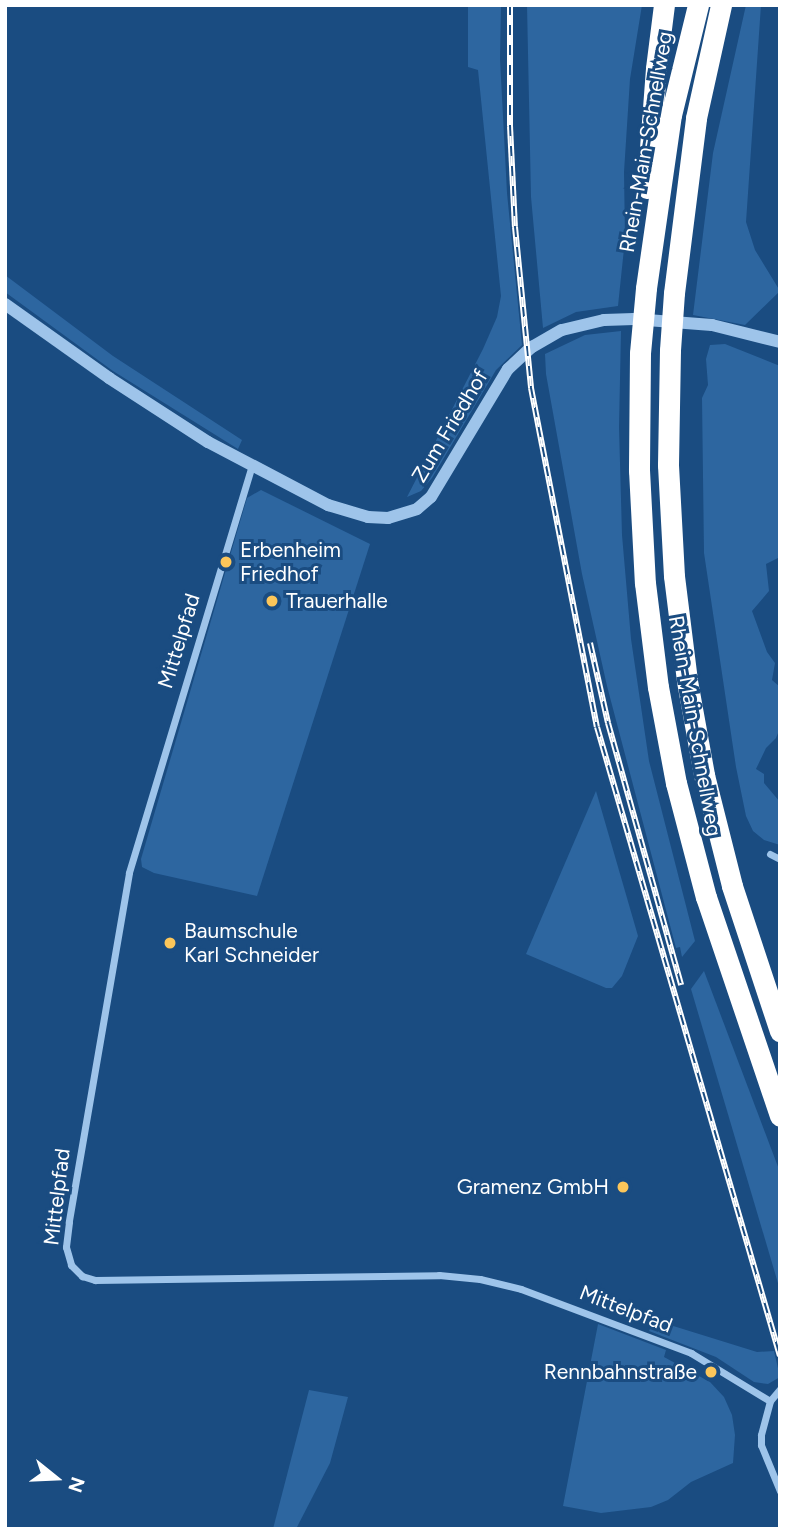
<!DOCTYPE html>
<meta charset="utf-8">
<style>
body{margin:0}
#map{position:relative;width:785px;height:1534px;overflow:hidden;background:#1a4c81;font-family:Figtree,sans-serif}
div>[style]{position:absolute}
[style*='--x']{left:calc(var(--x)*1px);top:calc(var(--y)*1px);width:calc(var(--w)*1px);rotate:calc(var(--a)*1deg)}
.green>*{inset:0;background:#2d66a0}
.minor>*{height:7px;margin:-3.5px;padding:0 3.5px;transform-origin:3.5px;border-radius:3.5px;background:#9ec4ea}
.tertiary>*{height:12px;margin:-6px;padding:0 6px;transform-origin:6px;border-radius:6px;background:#9ec4ea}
.motorway>*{height:21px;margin:-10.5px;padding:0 10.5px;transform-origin:10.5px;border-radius:10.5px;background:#fff}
.rail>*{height:6px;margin-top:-3px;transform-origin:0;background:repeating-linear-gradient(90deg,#1a4c81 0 10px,#fff 0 20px);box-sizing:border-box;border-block:2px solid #fff}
.motorway-bridge>*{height:21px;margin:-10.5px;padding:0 10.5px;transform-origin:10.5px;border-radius:10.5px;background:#fff}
.dots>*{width:19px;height:19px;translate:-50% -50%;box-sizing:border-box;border:4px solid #1a4c81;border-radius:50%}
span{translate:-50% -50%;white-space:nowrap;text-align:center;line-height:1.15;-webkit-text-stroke:6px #1a4c81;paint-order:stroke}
.street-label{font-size:21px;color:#fff}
.poi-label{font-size:21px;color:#fff}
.left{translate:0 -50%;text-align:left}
.right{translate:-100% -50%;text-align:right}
.frame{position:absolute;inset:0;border:7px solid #fff;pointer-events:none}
.north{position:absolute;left:21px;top:1443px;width:70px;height:70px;-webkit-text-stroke:5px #1a4c81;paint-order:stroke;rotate:108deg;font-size:19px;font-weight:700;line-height:28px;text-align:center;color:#fff}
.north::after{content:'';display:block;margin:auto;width:24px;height:32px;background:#fff;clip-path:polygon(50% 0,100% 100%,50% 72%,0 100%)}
</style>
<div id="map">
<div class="green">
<div style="clip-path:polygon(468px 5px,501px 5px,500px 59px,507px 193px,522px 345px,496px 370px,432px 478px,421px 491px,407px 497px,483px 349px,497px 317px,501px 296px,478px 70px,468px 67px)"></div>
<div style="clip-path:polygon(527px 5px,642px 5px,630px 79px,624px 172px,625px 239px,618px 306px,576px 312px,543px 328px,531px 197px)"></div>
<div style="clip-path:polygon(746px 5px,761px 5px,746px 222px,755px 250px,780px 291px,745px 325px,693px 315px,713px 153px)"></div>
<div style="clip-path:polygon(5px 275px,113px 356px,242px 440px,238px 449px,113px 371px,5px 292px)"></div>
<div style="clip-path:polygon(621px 331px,619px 427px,622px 535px,631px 639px,649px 761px,695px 941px,682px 957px,680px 947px,676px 948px,607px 686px,582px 574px,546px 374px,545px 354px,585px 335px)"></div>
<div style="clip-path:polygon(725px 344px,780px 366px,780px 557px,766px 564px,769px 591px,752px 611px,767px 652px,775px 663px,772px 680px,780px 687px,780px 728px,776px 738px,766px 748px,756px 769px,764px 774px,764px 783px,780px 802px,780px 845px,764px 840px,753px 831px,746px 816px,736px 767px,704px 553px,702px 398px,708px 385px,706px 359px,710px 345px)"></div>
<div style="clip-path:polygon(261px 490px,370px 544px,257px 896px,154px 873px,142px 867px,141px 859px,247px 498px)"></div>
<div style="clip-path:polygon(596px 791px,638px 936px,622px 976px,612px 988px,606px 988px,526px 954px)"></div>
<div style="clip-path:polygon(704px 971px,780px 1172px,780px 1290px,691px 989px)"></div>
<div style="clip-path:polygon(654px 1320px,757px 1352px,774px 1351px,780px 1377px,768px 1384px,754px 1382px,716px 1357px,649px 1331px)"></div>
<div style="clip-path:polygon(598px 1324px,666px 1350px,664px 1357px,710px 1382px,724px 1397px,732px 1415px,735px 1435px,733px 1463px,691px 1482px,668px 1500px,651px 1507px,601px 1513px,563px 1506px)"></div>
<div style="clip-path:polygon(309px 1390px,348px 1397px,330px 1463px,296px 1529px,273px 1529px)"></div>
</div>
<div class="minor">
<div style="--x:252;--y:465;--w:426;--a:106.8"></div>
<div style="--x:129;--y:873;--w:354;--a:99.8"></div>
<div style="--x:69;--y:1222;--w:25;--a:97"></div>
<div style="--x:66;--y:1247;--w:19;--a:74"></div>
<div style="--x:71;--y:1265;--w:16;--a:45"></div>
<div style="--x:82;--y:1276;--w:14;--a:17"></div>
<div style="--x:95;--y:1280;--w:344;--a:-0.8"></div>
<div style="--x:439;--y:1275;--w:41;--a:5.6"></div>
<div style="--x:480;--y:1279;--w:42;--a:13.7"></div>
<div style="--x:521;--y:1289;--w:182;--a:20.6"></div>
<div style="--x:691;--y:1353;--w:92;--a:31.3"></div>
<div style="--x:770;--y:854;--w:11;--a:27"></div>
<div style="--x:780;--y:1389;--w:16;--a:130"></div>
<div style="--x:770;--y:1401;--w:35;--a:105"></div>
<div style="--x:761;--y:1435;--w:10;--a:90"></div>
<div style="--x:761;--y:1445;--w:50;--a:67.6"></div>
</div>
<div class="tertiary">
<div style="--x:5;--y:304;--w:128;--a:35.4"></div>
<div style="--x:109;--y:378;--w:118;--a:32.9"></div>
<div style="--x:208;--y:442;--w:136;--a:27.7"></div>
<div style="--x:328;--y:505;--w:42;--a:16.7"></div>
<div style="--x:368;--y:517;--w:20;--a:3"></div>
<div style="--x:388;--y:518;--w:30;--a:-17"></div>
<div style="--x:417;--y:509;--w:18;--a:-41"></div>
<div style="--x:431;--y:497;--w:149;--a:-59"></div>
<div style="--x:508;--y:369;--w:33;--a:-43"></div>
<div style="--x:532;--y:347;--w:34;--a:-30"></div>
<div style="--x:562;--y:330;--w:43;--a:-13.4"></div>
<div style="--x:604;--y:320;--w:30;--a:-2"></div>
<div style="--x:634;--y:319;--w:78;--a:4.4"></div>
<div style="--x:712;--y:325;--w:70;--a:14"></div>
</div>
<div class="motorway">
<div style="--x:647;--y:188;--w:120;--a:-85.7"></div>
<div style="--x:656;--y:68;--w:64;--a:-82.8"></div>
<div style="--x:646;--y:288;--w:175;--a:-81.8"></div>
<div style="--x:671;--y:115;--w:113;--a:-76.2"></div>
<div style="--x:674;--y:293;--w:176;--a:-82.8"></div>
<div style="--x:696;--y:118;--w:116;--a:-77.5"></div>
<div style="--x:670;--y:350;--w:115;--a:91"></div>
<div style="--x:668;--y:465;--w:111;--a:86.9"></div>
<div style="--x:674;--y:576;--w:106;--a:82.9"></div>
<div style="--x:687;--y:681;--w:96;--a:79.7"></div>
<div style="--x:704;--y:775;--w:114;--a:75.8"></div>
<div style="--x:732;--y:886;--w:153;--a:71.7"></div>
<div style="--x:640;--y:353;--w:117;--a:90.5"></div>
<div style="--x:639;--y:470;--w:113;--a:87"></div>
<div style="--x:645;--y:583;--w:105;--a:82.9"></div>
<div style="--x:658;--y:687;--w:98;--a:79.4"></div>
<div style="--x:676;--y:783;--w:118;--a:75.3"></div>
<div style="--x:706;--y:897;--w:231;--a:71.3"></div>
</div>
<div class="rail">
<div style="--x:510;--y:5;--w:121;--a:90"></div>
<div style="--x:510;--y:126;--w:101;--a:87.2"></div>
<div style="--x:515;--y:227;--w:162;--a:84.3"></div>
<div style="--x:531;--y:388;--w:345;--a:79"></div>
<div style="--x:597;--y:727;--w:655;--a:73.78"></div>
<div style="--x:590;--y:643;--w:82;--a:77.3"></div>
<div style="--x:608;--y:723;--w:272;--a:74.4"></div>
</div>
<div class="motorway-bridge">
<div style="--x:670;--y:350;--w:57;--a:-86"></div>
<div style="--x:640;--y:353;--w:65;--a:-84.7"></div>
</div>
<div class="dots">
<div style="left:226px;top:562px;background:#fcc65a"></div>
<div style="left:272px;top:601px;background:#fcc65a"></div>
<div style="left:170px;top:943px;background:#fcc65a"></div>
<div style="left:623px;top:1187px;background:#fcc65a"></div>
<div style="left:711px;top:1372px;background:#fcc65a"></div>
</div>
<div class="street-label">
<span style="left:646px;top:142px;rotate:-80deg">Rhein-Main-Schnellweg</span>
<span style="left:450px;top:426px;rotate:-59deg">Zum Friedhof</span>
<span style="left:179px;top:641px;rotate:-73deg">Mittelpfad</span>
<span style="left:695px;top:726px;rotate:80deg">Rhein-Main-Schnellweg</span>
<span style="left:57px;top:1197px;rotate:-83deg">Mittelpfad</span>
<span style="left:626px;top:1309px;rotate:21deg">Mittelpfad</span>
</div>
<div class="poi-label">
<span class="left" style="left:240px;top:562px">Erbenheim<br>Friedhof</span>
<span class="left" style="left:286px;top:601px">Trauerhalle</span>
<span class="left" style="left:184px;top:943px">Baumschule<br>Karl Schneider</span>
<span class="right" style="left:609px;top:1187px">Gramenz GmbH</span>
<span class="right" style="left:697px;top:1372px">Rennbahnstraße</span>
</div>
<div class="frame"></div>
<div class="north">N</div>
</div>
